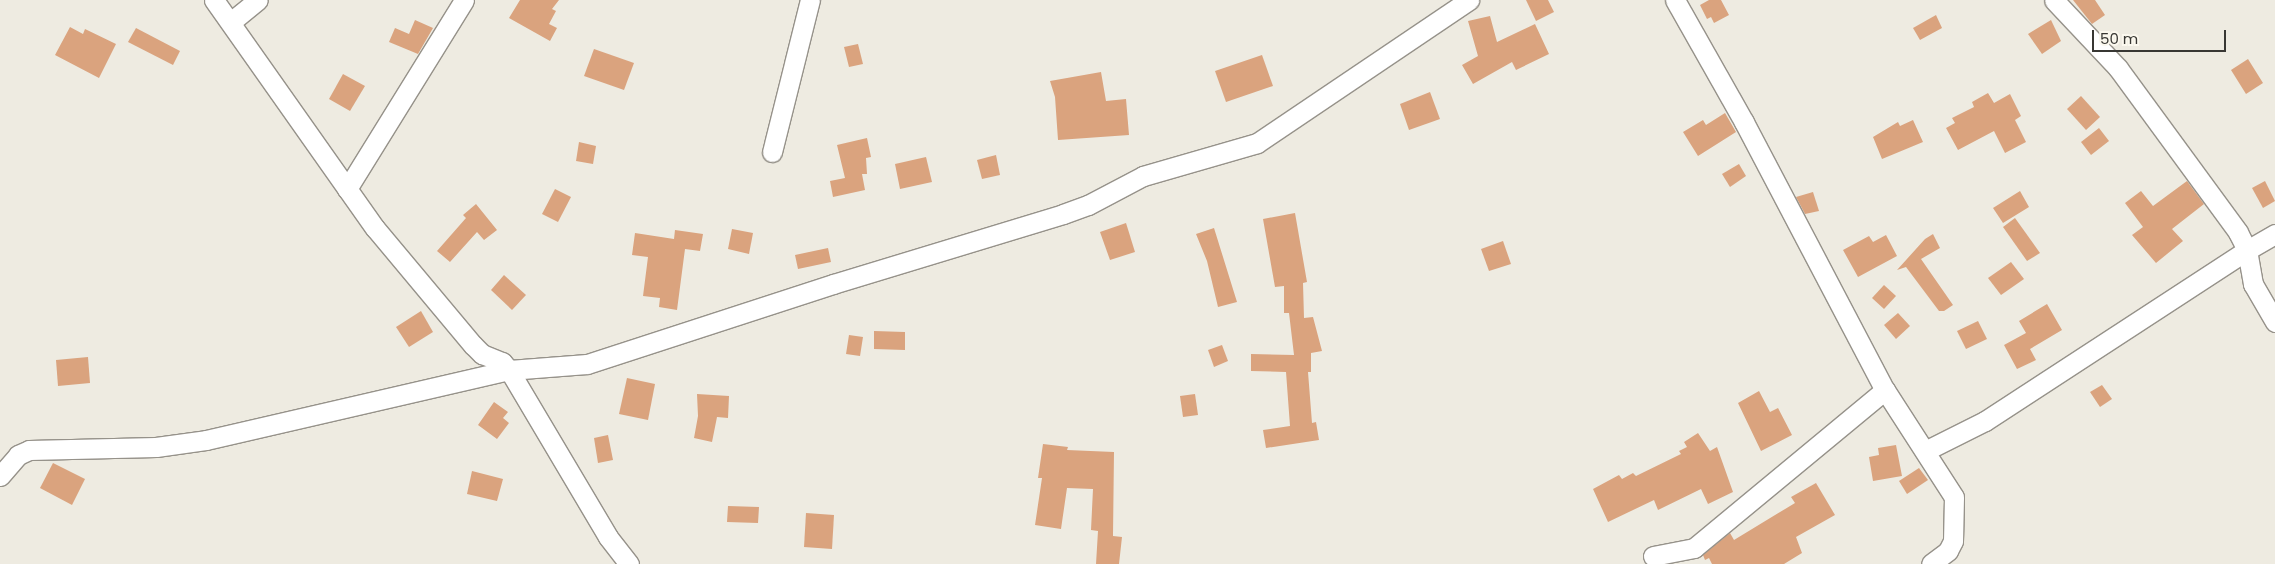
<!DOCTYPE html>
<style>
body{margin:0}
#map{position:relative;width:2275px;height:564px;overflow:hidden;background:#eeebe1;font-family:Poppins,sans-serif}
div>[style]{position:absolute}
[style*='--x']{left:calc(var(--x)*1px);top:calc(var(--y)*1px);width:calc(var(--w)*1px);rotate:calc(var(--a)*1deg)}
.building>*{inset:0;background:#daa37e}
.roads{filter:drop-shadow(1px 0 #96928a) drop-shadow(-1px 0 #96928a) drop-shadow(0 1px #96928a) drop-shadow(0 -1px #96928a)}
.street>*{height:19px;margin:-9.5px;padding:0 9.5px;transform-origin:9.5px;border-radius:9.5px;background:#fff}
span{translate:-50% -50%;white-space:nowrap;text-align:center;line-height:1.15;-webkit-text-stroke:4px #fbf8ee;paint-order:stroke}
.scale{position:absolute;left:2092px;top:30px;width:134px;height:22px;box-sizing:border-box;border:2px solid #383733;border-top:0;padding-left:6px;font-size:15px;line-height:18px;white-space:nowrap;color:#383733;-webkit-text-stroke:4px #fbf8ee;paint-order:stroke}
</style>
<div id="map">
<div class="building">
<div style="clip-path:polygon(520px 0,559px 0,552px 9px,556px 11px,549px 24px,557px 28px,550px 41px,509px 18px)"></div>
<div style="clip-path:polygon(1526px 0,1548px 0,1554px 12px,1536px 21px)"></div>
<div style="clip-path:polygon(1709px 0,1721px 0,1729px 15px,1714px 23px,1711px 17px,1707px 19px,1700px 5px)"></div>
<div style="clip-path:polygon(2073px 0,2095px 0,2105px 15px,2092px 24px)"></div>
<div style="clip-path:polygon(1936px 15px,1942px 28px,1920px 40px,1913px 28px)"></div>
<div style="clip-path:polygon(1490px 16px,1497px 42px,1535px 24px,1549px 54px,1516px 70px,1512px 62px,1473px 84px,1462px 65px,1478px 56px,1468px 21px)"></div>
<div style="clip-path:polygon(415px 20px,433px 28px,418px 54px,389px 42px,395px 28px,409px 34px)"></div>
<div style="clip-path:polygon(2051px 20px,2061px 41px,2042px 54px,2028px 34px)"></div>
<div style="clip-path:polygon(70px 27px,83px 34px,85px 29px,116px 44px,99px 78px,55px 55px)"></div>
<div style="clip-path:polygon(136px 28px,180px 51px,173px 65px,128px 42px)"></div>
<div style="clip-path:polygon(858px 44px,863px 64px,849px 67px,844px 47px)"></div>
<div style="clip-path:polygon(594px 49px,634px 63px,624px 90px,584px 76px)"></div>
<div style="clip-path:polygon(1262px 55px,1273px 86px,1226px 102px,1215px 71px)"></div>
<div style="clip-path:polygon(2248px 59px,2263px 83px,2246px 94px,2231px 70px)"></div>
<div style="clip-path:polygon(1101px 72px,1106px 101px,1126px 99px,1129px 135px,1058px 140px,1055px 97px,1050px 81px)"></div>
<div style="clip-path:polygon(343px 74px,365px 86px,350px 111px,329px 99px)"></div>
<div style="clip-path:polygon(1430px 92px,1440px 119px,1409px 130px,1400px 104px)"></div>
<div style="clip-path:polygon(1988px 93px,1994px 103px,2010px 94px,2021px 116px,2015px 120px,2026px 142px,2005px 153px,1994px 131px,1958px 150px,1946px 128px,1955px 123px,1952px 118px,1974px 107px,1972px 102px)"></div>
<div style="clip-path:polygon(2081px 96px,2100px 117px,2086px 130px,2067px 109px)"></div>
<div style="clip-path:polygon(1725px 113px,1736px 132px,1698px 156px,1683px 132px,1703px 120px,1706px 125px)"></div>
<div style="clip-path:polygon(1913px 120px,1923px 142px,1882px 159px,1873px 137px,1898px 122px,1900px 126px)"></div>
<div style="clip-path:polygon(2099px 128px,2109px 141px,2091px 155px,2081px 142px)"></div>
<div style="clip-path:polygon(867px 138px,871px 157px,866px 158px,867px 174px,862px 174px,865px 190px,833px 197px,830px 181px,845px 178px,837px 145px)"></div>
<div style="clip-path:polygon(579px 142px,596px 146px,593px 164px,576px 161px)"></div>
<div style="clip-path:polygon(996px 155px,1000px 175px,982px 179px,977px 160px)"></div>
<div style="clip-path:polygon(926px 157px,932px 182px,900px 189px,895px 164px)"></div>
<div style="clip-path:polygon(1739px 164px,1746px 176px,1730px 187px,1722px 174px)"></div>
<div style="clip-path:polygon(2187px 181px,2204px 204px,2172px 229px,2183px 241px,2156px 263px,2132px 235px,2143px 227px,2125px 203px,2141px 191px,2153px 206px)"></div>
<div style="clip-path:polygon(2265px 181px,2275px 201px,2263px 208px,2252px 188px)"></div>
<div style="clip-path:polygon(555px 189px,571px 197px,558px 222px,542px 214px)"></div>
<div style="clip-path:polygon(2020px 191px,2029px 207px,2003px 223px,1993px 208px)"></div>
<div style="clip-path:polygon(1813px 192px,1819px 211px,1805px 214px,1796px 197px)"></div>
<div style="clip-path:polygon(476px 204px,497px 230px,484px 240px,477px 232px,450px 262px,437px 251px,466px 218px,463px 215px)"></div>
<div style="clip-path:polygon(1295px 213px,1307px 282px,1303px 283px,1304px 318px,1313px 317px,1322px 351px,1311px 353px,1311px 372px,1308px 372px,1312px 423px,1316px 422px,1319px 440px,1266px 448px,1263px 430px,1290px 426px,1286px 372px,1251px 371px,1251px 354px,1294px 355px,1289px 313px,1284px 313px,1284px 286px,1275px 287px,1263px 219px)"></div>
<div style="clip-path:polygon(2015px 218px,2040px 253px,2027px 261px,2003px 227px)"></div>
<div style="clip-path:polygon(1126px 223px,1135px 252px,1110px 260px,1100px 232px)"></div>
<div style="clip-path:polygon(1214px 228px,1237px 302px,1218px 307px,1207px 261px,1196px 234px)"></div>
<div style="clip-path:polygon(732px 229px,753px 233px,749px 254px,728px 249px)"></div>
<div style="clip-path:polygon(675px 230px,703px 234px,700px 251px,685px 249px,677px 310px,659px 307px,660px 298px,643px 296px,648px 257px,632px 255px,635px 233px,674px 239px)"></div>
<div style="clip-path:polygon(1933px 234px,1940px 248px,1921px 259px,1953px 305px,1944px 311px,1939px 311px,1906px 267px,1897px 270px,1925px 239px)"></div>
<div style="clip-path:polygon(1886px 235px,1897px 256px,1858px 277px,1843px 250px,1869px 236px,1873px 242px)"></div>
<div style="clip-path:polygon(1503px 241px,1511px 264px,1489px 271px,1481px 249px)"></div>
<div style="clip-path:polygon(828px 248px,831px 262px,798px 269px,795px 255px)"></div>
<div style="clip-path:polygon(2011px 262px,2024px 279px,2001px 295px,1988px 278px)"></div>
<div style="clip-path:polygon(504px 275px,526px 295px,512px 310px,491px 290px)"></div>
<div style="clip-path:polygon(1884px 285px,1896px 296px,1884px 309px,1872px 298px)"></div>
<div style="clip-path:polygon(2047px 304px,2062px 330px,2030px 349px,2036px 360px,2017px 369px,2004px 345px,2026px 333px,2019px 321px)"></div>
<div style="clip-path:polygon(421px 311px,433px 332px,409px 347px,396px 327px)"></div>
<div style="clip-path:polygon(1898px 313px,1910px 326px,1896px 339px,1884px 325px)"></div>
<div style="clip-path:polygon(1978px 321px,1987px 339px,1966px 349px,1957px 331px)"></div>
<div style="clip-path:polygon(874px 331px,905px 332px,905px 350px,874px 349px)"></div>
<div style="clip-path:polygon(849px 335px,863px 337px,860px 356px,846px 354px)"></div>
<div style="clip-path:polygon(1222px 345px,1228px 361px,1214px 367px,1208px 350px)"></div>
<div style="clip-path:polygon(88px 357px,90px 383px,58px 386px,56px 360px)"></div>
<div style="clip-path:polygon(627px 378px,655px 384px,648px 420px,619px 414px)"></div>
<div style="clip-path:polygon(2102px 385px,2112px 399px,2100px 407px,2090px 392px)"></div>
<div style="clip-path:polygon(1759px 391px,1770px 412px,1778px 408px,1792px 435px,1761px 451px,1738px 403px)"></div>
<div style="clip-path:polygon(697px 394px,729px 396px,728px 418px,717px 417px,712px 442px,694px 438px,698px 416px)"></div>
<div style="clip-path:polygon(1195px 394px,1198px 415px,1183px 417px,1180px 396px)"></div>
<div style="clip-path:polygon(494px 402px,508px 412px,503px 418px,509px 423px,497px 439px,478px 425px)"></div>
<div style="clip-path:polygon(1698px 433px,1710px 451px,1717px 447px,1733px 492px,1708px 504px,1701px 489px,1658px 510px,1654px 500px,1608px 522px,1593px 489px,1619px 475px,1622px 479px,1633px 473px,1636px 476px,1681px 454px,1679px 451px,1687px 447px,1684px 442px)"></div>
<div style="clip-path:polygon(608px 435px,613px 460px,598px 463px,594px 438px)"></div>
<div style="clip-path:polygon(1043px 444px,1068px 447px,1067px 450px,1114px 452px,1113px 536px,1122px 537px,1119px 564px,1096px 564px,1098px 531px,1091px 530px,1093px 489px,1067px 488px,1061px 529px,1035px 525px,1042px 478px,1038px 478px)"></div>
<div style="clip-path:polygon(1896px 445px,1902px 476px,1873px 481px,1869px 457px,1879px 455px,1878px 448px)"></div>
<div style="clip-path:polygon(53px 463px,85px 479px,72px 505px,40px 488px)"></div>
<div style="clip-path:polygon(1919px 468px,1928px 480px,1907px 494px,1899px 481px)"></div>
<div style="clip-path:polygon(472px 471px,503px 479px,497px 501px,467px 494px)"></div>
<div style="clip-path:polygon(1816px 483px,1835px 515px,1796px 537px,1802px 553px,1784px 564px,1712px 564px,1709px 558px,1705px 560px,1703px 555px,1730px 533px,1734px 540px,1795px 503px,1791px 497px)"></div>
<div style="clip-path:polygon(728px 506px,759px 507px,758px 523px,727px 522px)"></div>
<div style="clip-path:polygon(806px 513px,834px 515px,832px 549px,804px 547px)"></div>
</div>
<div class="roads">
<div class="street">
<div style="--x:214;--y:0;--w:279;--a:54.8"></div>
<div style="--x:375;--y:228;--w:153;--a:50.1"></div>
<div style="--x:473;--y:345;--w:13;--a:45"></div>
<div style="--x:482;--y:354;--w:22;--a:22"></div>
<div style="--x:502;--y:362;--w:11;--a:49"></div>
<div style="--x:509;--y:370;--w:194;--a:59.3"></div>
<div style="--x:608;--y:537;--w:34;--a:52"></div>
<div style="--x:1675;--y:0;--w:140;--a:60.5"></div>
<div style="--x:1744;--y:122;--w:303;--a:62.3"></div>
<div style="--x:1885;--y:390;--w:127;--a:57.2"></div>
<div style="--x:1954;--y:497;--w:44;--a:91.3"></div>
<div style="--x:1953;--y:541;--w:11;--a:117"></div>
<div style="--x:1948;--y:551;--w:21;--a:143"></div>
<div style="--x:232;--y:21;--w:33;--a:-39"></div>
<div style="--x:772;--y:152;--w:157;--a:-76"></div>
<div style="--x:347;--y:189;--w:222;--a:-58.2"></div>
<div style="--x:2275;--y:234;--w:32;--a:150"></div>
<div style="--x:2247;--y:250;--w:35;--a:80"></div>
<div style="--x:2253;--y:284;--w:44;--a:59.9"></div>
<div style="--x:1925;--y:451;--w:67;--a:-26.6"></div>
<div style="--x:1985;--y:421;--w:313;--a:-33.1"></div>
<div style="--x:2247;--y:250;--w:20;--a:-117"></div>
<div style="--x:2238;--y:232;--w:203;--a:-126.2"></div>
<div style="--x:2118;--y:68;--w:93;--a:-133.3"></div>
<div style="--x:0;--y:476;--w:28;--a:-49"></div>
<div style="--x:18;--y:455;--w:12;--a:-24"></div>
<div style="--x:29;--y:450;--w:127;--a:-1.4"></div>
<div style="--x:156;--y:447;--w:50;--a:-8"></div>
<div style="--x:206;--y:440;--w:311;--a:-13"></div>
<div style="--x:509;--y:370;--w:78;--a:-4.4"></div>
<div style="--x:587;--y:364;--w:259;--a:-18"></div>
<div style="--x:833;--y:284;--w:240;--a:-16.9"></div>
<div style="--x:1063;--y:214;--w:27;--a:-20"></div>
<div style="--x:1088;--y:205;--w:62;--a:-27.8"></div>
<div style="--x:1143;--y:176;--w:119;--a:-16.1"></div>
<div style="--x:1257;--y:143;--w:256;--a:-34"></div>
<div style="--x:1653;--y:556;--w:42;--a:-11"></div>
<div style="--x:1694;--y:548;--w:248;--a:-39.6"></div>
</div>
</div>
<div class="scale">50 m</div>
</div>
